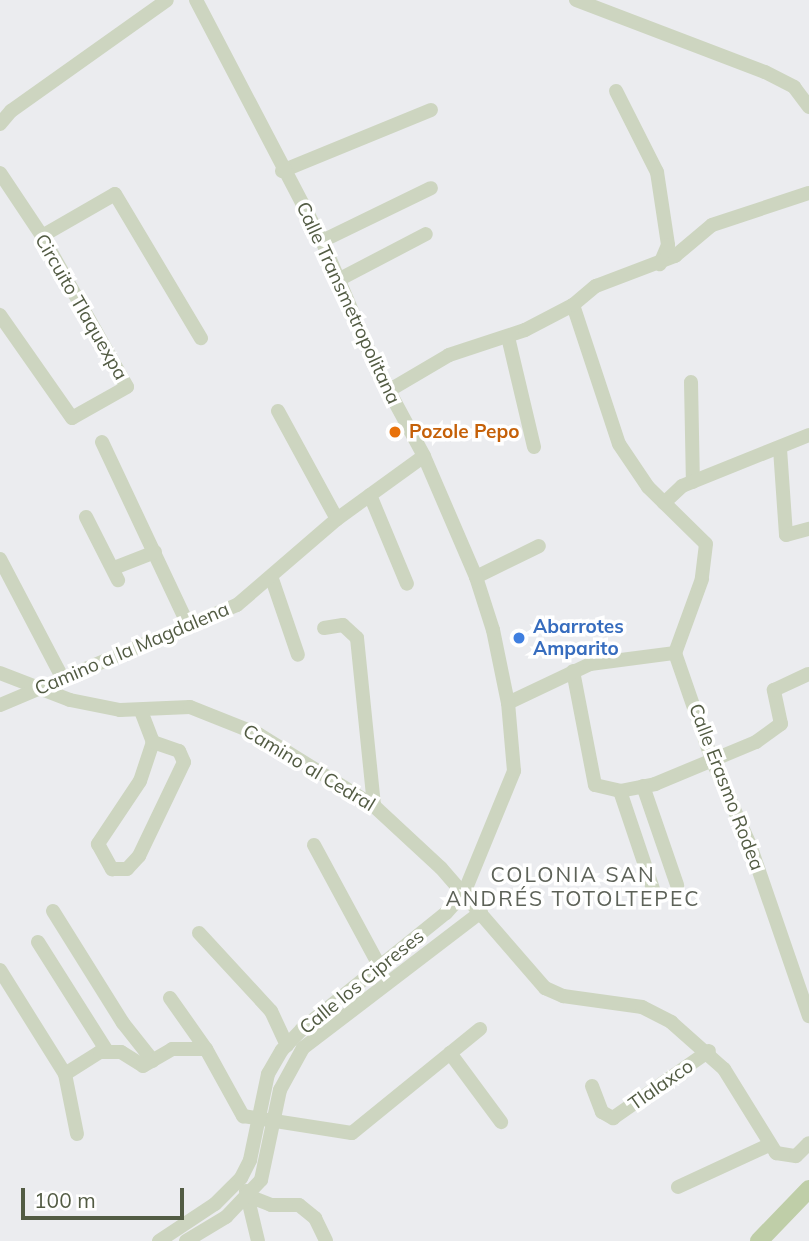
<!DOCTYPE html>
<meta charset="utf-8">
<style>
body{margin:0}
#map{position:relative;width:809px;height:1241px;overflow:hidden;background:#ebecef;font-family:Mulish,sans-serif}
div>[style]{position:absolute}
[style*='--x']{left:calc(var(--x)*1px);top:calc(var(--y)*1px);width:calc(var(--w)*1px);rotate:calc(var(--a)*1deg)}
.minor>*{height:14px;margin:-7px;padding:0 7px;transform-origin:7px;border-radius:7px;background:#cdd5c0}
.major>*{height:18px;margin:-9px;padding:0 9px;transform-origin:9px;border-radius:9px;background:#bfcea8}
.dots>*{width:19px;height:19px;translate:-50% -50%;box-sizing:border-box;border:4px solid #fff;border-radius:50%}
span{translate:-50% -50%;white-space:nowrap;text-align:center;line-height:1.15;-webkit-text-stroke:7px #fff;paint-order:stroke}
.street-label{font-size:19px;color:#525b43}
.food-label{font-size:19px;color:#c56008;font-weight:700}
.left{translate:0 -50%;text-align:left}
.shop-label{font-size:19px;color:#366cbe;font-weight:700}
.neighbourhood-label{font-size:21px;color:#5d6258;letter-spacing:2px}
.scale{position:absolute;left:21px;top:1188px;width:163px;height:32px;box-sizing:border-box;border:4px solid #525b43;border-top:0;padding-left:9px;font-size:21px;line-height:24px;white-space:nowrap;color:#525b43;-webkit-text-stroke:5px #fff;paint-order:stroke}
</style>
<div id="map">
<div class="minor">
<div style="--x:576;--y:0;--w:202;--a:20.9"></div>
<div style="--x:765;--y:72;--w:33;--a:27"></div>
<div style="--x:794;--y:87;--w:25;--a:53"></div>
<div style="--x:616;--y:91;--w:91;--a:63.2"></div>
<div style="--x:657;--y:172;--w:74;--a:81.4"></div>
<div style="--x:668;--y:245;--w:21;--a:113"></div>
<div style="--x:0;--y:124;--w:17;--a:-50"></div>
<div style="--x:11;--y:111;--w:191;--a:-35.4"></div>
<div style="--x:282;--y:171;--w:161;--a:-22.3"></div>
<div style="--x:0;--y:173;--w:76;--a:56.3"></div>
<div style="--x:42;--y:236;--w:173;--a:60.6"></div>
<div style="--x:127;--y:387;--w:63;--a:150.6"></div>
<div style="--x:72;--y:418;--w:126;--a:-125"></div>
<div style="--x:42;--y:236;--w:84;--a:-29.9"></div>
<div style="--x:115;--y:194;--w:168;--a:59.2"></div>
<div style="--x:322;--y:241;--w:121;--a:-25.9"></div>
<div style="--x:338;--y:280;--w:99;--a:-27.6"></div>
<div style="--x:573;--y:305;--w:146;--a:71.7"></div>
<div style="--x:619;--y:444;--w:52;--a:56"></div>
<div style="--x:648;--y:487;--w:81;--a:44.5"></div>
<div style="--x:706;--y:544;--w:35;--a:97"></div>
<div style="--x:702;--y:579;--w:79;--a:110"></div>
<div style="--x:675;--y:653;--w:113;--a:70.9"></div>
<div style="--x:712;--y:760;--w:93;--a:65.9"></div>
<div style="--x:750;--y:845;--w:181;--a:71"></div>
<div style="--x:508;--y:337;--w:113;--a:76.7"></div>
<div style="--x:691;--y:382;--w:100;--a:88.9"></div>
<div style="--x:388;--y:391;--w:71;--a:-30.5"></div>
<div style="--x:449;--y:355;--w:80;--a:-18.2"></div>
<div style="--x:525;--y:330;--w:54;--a:-27.5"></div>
<div style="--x:573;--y:305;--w:30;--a:-40"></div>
<div style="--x:596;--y:286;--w:85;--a:-20.8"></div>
<div style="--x:675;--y:256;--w:48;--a:-40"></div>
<div style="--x:712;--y:225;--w:102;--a:-18.3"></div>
<div style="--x:278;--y:411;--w:123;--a:61.4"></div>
<div style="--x:102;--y:442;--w:202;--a:64.8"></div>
<div style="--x:780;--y:449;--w:86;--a:86"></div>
<div style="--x:786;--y:535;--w:24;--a:-15"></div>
<div style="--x:370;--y:495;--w:96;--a:67.4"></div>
<div style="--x:664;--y:503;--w:25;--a:-43"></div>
<div style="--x:682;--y:486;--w:137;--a:-21.9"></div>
<div style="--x:86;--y:517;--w:71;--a:63.1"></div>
<div style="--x:0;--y:559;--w:133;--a:62.3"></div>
<div style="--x:114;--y:568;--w:44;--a:-21.3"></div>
<div style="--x:476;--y:577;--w:70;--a:-26.2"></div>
<div style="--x:272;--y:579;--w:80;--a:71.1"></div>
<div style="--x:324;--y:628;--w:19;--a:-9"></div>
<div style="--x:343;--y:625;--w:19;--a:43"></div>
<div style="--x:357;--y:638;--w:169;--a:84.2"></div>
<div style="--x:573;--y:671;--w:116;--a:79.1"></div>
<div style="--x:595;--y:785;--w:26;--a:13"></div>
<div style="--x:620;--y:791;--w:36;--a:-11"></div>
<div style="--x:655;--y:784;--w:109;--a:-22.6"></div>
<div style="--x:756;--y:742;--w:31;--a:-36"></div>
<div style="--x:781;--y:724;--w:35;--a:-102"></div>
<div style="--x:774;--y:690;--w:38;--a:-25"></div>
<div style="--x:0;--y:673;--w:75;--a:21.1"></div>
<div style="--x:70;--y:700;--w:51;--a:11.3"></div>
<div style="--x:120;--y:710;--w:70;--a:-2.5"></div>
<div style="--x:190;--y:707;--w:73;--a:21.7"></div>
<div style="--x:258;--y:734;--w:137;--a:31.8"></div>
<div style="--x:374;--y:806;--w:91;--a:42.8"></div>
<div style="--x:441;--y:868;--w:159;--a:49.1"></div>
<div style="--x:545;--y:988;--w:20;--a:24"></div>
<div style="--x:563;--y:996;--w:80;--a:7.9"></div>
<div style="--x:642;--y:1007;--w:33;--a:27"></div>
<div style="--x:671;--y:1022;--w:71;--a:41.6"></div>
<div style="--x:724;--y:1069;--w:99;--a:58.2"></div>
<div style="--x:776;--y:1153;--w:20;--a:9"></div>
<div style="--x:796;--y:1156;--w:18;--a:-45"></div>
<div style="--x:508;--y:703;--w:91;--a:-25.4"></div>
<div style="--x:590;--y:664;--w:86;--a:-7.4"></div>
<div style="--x:0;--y:705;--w:257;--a:-22.9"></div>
<div style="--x:237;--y:605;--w:132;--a:-40.7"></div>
<div style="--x:337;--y:519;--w:107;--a:-35.9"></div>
<div style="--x:141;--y:711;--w:33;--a:69"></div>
<div style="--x:153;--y:742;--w:41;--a:108.4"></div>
<div style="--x:140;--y:781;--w:76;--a:123.7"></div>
<div style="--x:98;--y:844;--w:29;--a:61"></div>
<div style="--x:112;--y:869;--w:15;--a:0"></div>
<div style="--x:127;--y:869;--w:18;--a:-47"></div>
<div style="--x:139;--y:856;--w:104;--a:-64.4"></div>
<div style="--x:184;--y:762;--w:12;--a:-114"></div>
<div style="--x:179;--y:751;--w:28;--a:-161"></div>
<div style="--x:643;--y:786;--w:105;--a:71"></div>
<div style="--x:620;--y:791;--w:110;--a:71.4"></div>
<div style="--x:314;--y:845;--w:139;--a:61.6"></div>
<div style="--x:53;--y:911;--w:132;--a:58"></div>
<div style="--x:123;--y:1023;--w:48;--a:51.7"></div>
<div style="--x:199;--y:933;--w:106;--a:47.3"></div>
<div style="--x:271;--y:1011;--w:38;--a:65"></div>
<div style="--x:38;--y:942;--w:129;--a:57.7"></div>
<div style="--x:0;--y:970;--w:123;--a:58"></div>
<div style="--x:170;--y:998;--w:62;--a:54.8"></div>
<div style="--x:450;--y:1053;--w:86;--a:53.5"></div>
<div style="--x:592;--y:1086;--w:28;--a:69"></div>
<div style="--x:602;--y:1112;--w:13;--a:29"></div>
<div style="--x:613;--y:1118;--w:117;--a:-34.9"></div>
<div style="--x:77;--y:1134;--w:61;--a:-101.3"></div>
<div style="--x:65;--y:1074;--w:41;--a:-32.2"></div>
<div style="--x:100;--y:1052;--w:21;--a:0"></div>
<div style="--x:121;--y:1052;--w:26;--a:32"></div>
<div style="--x:143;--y:1066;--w:34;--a:-30"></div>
<div style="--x:172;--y:1049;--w:34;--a:0"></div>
<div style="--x:206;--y:1049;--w:77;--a:61.1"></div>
<div style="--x:243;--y:1116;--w:110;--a:8.9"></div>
<div style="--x:352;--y:1133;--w:165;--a:-39.1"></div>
<div style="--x:678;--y:1187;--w:100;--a:-24.8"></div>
<div style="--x:246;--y:1191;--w:51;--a:76.5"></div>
<div style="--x:248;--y:1196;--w:25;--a:21"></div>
<div style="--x:271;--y:1205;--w:28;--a:0"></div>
<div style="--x:299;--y:1205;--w:21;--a:39"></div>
<div style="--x:315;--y:1218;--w:25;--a:64"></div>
<div style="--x:159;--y:1241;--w:67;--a:-33.5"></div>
<div style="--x:215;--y:1204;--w:37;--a:-45"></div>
<div style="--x:241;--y:1178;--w:20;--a:-63"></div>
<div style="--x:250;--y:1160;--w:88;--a:-78.2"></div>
<div style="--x:268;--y:1074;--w:28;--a:-60"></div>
<div style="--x:282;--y:1050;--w:29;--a:-46"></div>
<div style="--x:302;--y:1029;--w:185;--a:-38.9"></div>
<div style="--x:446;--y:913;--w:27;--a:-48"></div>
<div style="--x:464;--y:893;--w:132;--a:-67.7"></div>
<div style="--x:514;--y:771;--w:68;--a:-95"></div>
<div style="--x:508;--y:703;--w:75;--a:-101.6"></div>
<div style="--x:493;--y:630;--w:56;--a:-107.8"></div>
<div style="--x:476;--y:577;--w:132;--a:-113.3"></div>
<div style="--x:424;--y:456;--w:103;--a:-118.3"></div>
<div style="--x:375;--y:365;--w:135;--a:-113.1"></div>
<div style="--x:322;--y:241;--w:272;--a:-117.6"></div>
<div style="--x:186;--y:1241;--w:47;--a:-31"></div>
<div style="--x:226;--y:1217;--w:51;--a:-46.6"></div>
<div style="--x:261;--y:1180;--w:92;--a:-78.1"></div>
<div style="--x:280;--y:1090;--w:48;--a:-61.3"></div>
<div style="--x:303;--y:1048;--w:224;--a:-37.4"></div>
</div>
<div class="major">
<div style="--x:759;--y:1241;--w:72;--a:-46.1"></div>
</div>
<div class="dots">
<div style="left:395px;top:432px;background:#e8710a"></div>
<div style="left:519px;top:638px;background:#3f7fe0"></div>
</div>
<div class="street-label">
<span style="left:348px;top:303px;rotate:65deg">Calle Transmetropolitana</span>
<span style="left:81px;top:307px;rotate:60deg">Circuito Tlaquexpa</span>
<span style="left:132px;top:649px;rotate:-23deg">Camino a la Magdalena</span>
<span style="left:309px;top:768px;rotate:31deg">Camino al Cedral</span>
<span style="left:726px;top:787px;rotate:69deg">Calle Erasmo Rodea</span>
<span style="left:362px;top:982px;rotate:-39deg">Calle los Cipreses</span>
<span style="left:661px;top:1085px;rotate:-35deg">Tlalaxco</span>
</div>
<div class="food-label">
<span class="left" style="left:409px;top:432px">Pozole Pepo</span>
</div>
<div class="shop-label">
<span class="left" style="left:533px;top:638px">Abarrotes<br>Amparito</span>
</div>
<div class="neighbourhood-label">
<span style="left:573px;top:886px">COLONIA SAN<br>ANDRÉS TOTOLTEPEC</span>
</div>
<div class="scale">100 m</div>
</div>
